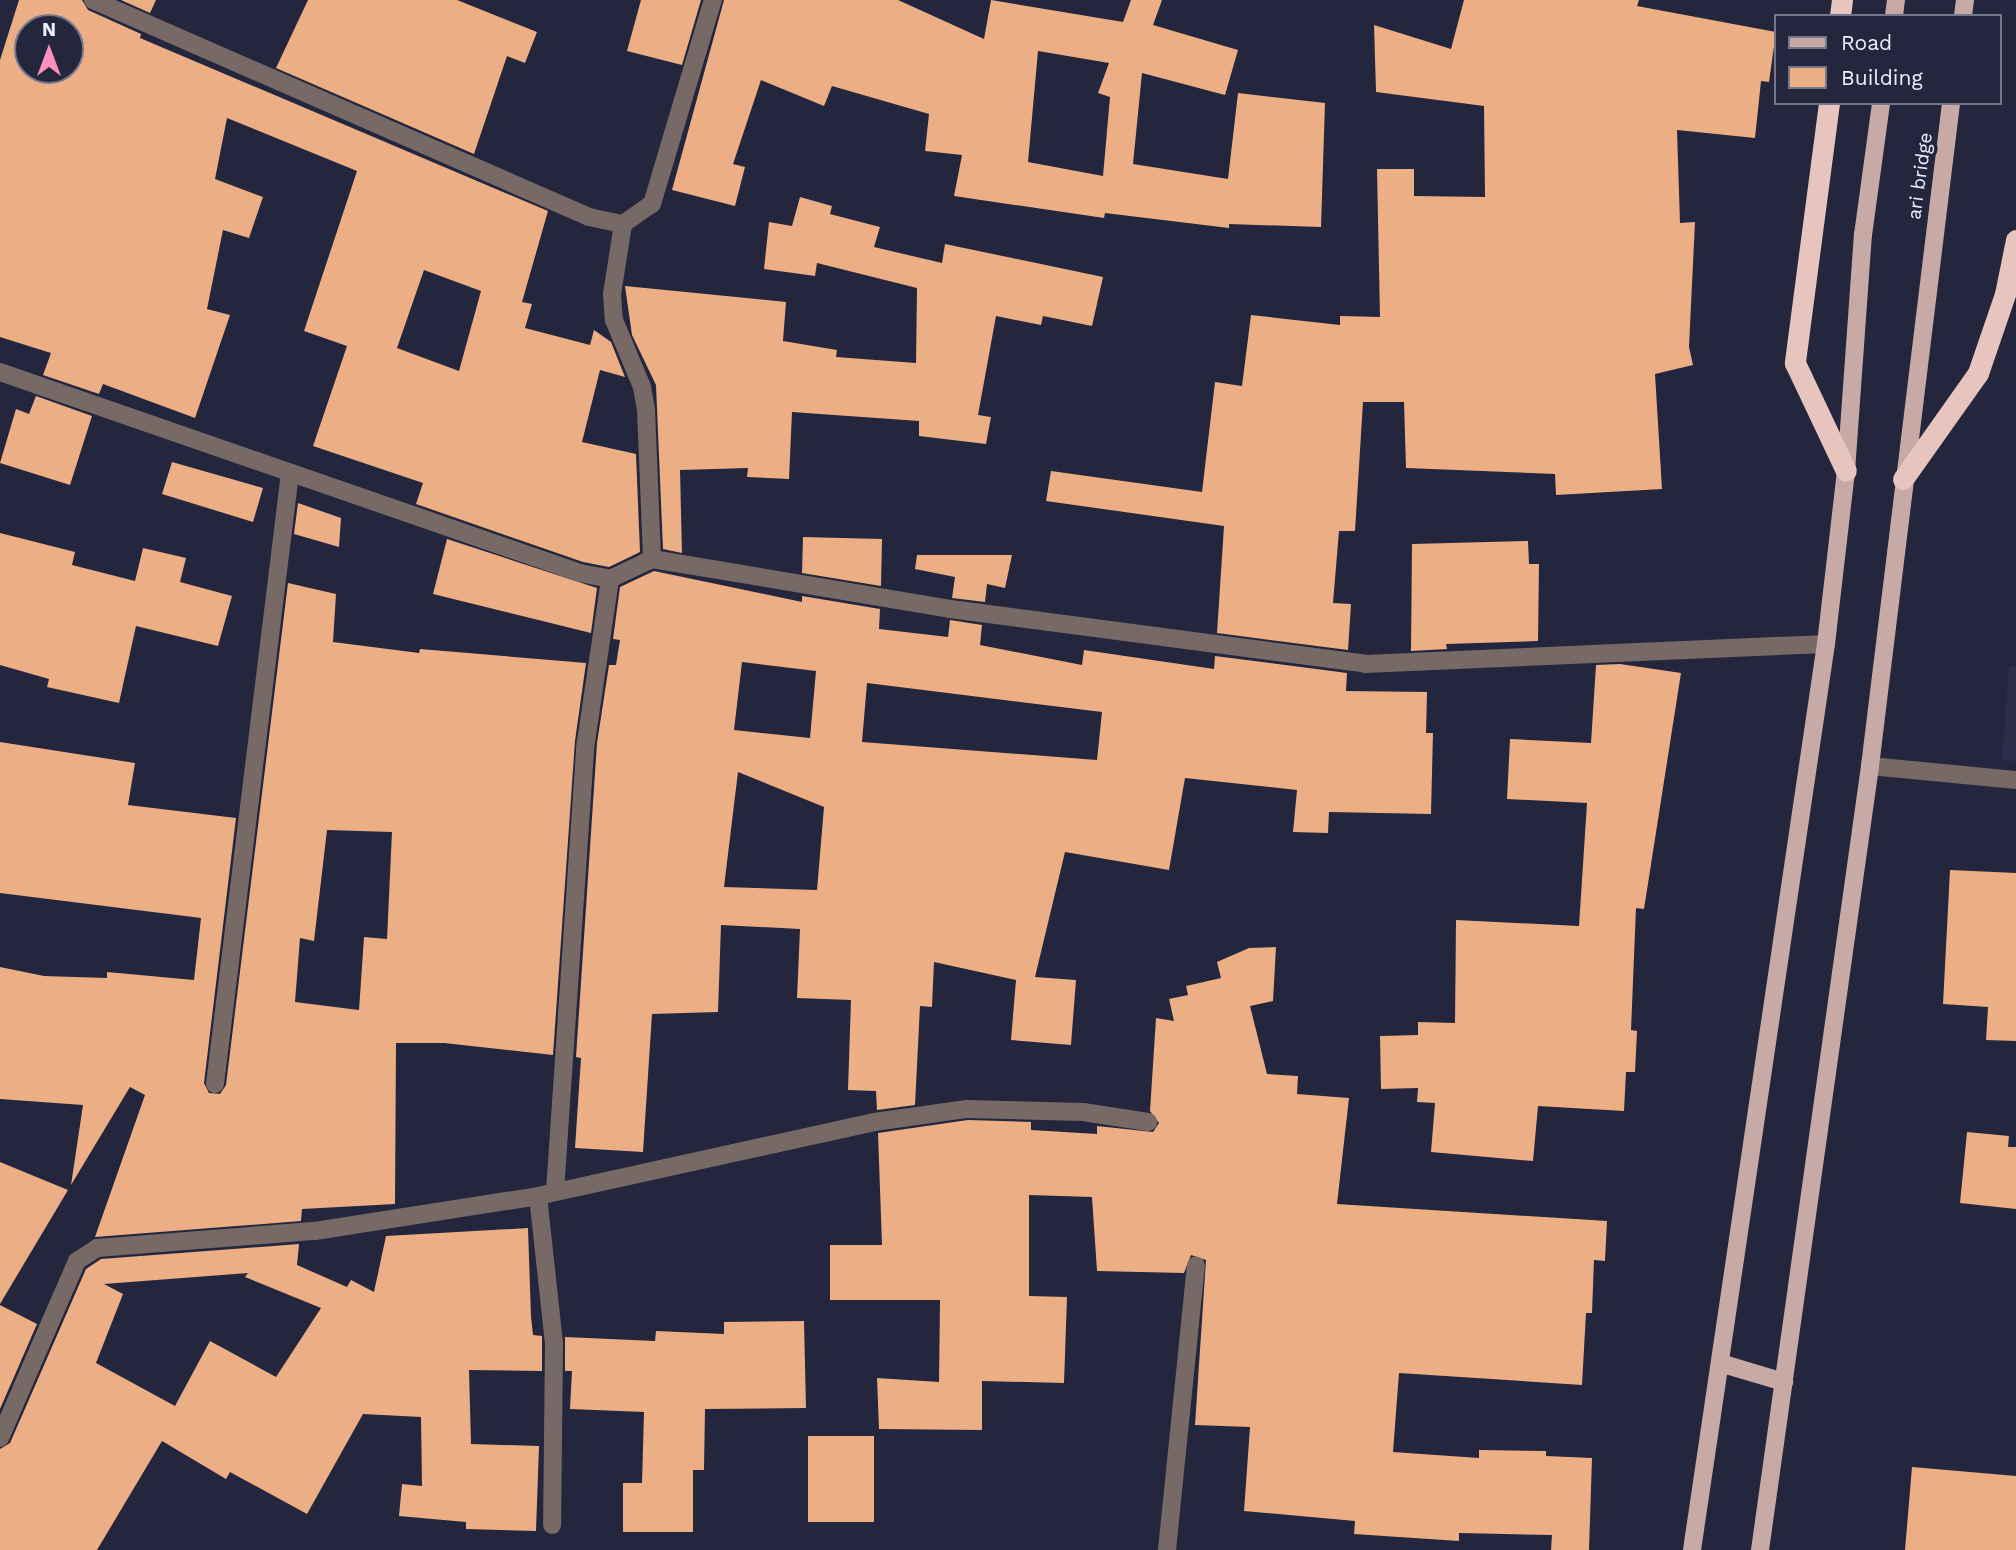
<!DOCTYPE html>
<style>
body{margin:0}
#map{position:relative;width:2016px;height:1550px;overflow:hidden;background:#23263c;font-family:"Work Sans",sans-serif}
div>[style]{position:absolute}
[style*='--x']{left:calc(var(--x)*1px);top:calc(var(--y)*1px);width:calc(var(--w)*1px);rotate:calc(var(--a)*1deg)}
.built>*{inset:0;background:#2b2f4b}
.building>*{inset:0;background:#ecae85}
.minor>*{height:18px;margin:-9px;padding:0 9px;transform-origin:9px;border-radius:9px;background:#776966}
.major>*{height:18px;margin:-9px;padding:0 9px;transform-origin:9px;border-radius:9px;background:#c7aaa5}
.highway>*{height:21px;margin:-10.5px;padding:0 10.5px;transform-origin:10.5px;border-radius:10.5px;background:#e7c4be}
span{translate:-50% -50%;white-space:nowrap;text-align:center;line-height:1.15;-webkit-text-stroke:7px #23263c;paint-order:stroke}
.street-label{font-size:19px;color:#edeffe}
.legend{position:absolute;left:1774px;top:14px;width:228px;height:91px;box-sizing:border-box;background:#23263c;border:2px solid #74768a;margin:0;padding:9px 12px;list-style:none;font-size:21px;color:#edeffe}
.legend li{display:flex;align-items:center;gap:14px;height:35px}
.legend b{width:35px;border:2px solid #74768a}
.north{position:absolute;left:14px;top:14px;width:70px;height:70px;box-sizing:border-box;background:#23263c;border:2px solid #74768a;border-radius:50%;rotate:0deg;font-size:19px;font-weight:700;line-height:28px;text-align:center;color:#edeffe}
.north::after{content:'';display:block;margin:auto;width:24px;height:32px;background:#fe8ebc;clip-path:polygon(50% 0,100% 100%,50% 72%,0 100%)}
</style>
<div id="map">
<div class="built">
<div style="clip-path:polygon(2009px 667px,2016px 667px,2016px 761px,2002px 760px)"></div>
</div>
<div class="building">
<div style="clip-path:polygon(evenodd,19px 0,82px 0,88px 10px,141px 34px,140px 38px,548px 211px,522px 302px,532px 304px,525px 328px,590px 345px,594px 330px,611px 342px,625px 377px,600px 370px,582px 442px,636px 454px,640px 552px,609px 567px,583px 562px,416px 504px,423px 483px,313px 446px,347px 346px,304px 331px,357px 171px,227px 118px,215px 179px,263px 197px,249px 238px,223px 230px,207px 309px,230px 315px,195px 418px,103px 384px,99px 394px,43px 375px,51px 353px,0 337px,0 60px,19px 0,28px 28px,70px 28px,70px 70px,28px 70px,28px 28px,19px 0,424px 270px,481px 291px,459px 371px,397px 348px,424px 270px)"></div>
<div style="clip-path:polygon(121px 0,156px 0,150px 13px)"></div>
<div style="clip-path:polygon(308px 0,457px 0,537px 32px,525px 63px,507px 56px,474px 154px,276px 68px)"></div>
<div style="clip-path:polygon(641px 0,701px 0,682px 65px,627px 51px)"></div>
<div style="clip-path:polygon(evenodd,724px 0,898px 0,984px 39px,991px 0,1123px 22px,1131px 0,1162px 0,1153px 25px,1238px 50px,1225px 95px,1142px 73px,1133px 164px,1228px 179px,1238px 93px,1325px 103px,1321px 227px,1229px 224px,1229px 228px,1105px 213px,1104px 218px,954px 196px,962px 155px,925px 151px,929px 114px,832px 86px,824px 106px,761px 80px,733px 164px,745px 167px,735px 206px,672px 190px,724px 0,1038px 51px,1109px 63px,1098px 93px,1110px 97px,1103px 176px,1028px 162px,1038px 51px)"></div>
<div style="clip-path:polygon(1464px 0,1639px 0,1637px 6px,1776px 32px,1769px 82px,1761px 81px,1755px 138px,1677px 130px,1680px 223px,1695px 222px,1689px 347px,1693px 365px,1655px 374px,1662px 489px,1556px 495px,1555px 474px,1406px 468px,1404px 402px,1363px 402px,1355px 531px,1339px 531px,1333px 603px,1351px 604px,1348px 650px,1217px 633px,1224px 526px,1046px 501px,1051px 471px,1202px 492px,1215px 382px,1242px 386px,1251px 315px,1340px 325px,1340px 316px,1380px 317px,1377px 169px,1414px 169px,1414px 196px,1485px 197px,1484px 106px,1376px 92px,1374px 25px,1451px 49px)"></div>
<div style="clip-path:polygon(800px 197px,832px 206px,830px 214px,880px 227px,874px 247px,942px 263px,945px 244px,1103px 277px,1092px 326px,1043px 316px,1041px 325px,996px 316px,978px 415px,991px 417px,986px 444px,919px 436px,919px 421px,792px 412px,789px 479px,747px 477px,748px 468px,680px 470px,682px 553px,663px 549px,656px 385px,632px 335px,625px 286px,786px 302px,783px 341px,837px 350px,836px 357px,916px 363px,917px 288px,817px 263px,815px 276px,764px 269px,769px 222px,792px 226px)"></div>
<div style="clip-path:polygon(36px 396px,92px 416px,70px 485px,0 463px,16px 409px,29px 414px)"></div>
<div style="clip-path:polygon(172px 462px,263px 488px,253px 522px,162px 494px)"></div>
<div style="clip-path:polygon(298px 503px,341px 518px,339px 547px,294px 534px)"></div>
<div style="clip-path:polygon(0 533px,75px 552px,72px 565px,135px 581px,143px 548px,186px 558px,180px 582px,232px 596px,218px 646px,136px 626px,119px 703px,47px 687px,49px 679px,0 665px)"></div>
<div style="clip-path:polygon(803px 537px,882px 539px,881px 586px,802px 573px)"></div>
<div style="clip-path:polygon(447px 539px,597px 588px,591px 633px,433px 594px)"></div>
<div style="clip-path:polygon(1528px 541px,1529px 564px,1539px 564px,1538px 641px,1446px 644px,1447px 649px,1411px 651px,1412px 544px)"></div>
<div style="clip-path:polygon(917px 555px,1012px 555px,1005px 588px,987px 584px,985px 602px,952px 598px,955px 577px,915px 569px)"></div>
<div style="clip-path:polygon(evenodd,654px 571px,802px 602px,802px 596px,880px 609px,879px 629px,948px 637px,950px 620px,982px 625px,980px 645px,1082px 665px,1084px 650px,1214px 669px,1215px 656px,1347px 673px,1346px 691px,1427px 692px,1426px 733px,1433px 733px,1431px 814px,1329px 812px,1328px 833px,1293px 832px,1297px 790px,1185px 778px,1169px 870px,1065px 852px,1035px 977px,1076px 980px,1071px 1045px,1011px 1040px,1016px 980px,934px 962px,932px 1007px,920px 1006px,915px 1105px,877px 1110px,876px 1091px,848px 1090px,851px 1000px,797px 998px,800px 929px,721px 925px,718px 1012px,652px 1014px,643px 1152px,575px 1148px,581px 1058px,576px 1057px,597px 743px,609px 665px,616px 665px,620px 640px,613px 639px,620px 587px,654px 571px,742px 662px,816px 671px,810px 738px,734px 730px,742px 662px,654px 571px,867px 683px,1102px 712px,1097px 760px,862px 742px,867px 683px,654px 571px,738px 772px,824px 807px,817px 890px,724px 887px,738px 772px)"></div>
<div style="clip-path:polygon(evenodd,288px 583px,336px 594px,333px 642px,419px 653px,420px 649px,586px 663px,575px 741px,553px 1055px,444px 1043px,396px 1043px,395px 1204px,302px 1209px,301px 1221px,95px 1237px,145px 1095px,130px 1087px,71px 1185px,83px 1105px,0 1099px,0 967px,44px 976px,107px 978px,107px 972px,194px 980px,201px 918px,0 893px,0 742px,135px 763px,128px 805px,236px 818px,204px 1083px,209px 1093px,220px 1094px,226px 1085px,288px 583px,327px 830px,392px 832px,387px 939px,364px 937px,359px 1010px,295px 1002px,300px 938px,314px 941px,327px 830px)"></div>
<div style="clip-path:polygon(1620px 664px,1681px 673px,1644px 909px,1636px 908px,1631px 1030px,1637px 1031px,1635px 1072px,1626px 1072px,1624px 1111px,1538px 1106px,1533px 1161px,1431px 1152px,1435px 1103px,1417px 1102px,1418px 1088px,1381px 1089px,1380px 1036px,1418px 1035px,1418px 1022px,1455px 1023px,1456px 920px,1579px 926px,1587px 803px,1507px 799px,1510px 739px,1591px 743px,1596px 665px)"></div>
<div style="clip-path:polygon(1950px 870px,2016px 873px,2016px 1041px,1986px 1040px,1988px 1007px,1943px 1004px)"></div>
<div style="clip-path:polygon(1276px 947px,1273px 1001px,1250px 1006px,1267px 1074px,1298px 1076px,1297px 1094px,1349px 1098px,1337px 1204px,1607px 1221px,1605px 1261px,1594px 1260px,1592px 1313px,1586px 1313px,1582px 1385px,1399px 1373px,1393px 1452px,1479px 1458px,1479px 1450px,1546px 1451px,1546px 1456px,1592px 1458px,1589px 1550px,1551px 1550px,1552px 1535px,1459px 1533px,1459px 1541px,1354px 1534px,1355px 1521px,1244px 1511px,1250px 1427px,1195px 1425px,1206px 1260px,1191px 1255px,1184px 1273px,1097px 1271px,1092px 1197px,1029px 1195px,1029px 1296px,1067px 1297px,1064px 1383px,982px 1381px,982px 1430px,879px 1429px,877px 1378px,939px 1382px,940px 1300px,830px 1300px,830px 1245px,882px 1245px,878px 1133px,968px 1120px,1031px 1122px,1031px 1130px,1097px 1134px,1097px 1126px,1153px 1132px,1159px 1123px,1150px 1111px,1156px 1018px,1174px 1021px,1169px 999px,1188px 995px,1186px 986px,1221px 978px,1217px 962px,1249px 948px)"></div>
<div style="clip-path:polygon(1967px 1132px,2009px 1136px,2008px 1147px,2016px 1147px,2016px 1209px,1960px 1203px)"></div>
<div style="clip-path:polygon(0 1162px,68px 1190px,0 1304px)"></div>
<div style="clip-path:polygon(evenodd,528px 1228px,531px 1317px,533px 1335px,542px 1336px,542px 1371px,469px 1370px,471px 1444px,539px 1446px,536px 1531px,466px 1529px,466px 1522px,399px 1516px,402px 1484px,422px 1486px,421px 1417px,363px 1414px,307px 1514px,230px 1472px,226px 1479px,162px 1441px,97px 1550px,0 1550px,0 1449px,10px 1443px,86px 1269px,101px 1259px,299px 1244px,297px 1265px,347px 1287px,351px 1280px,374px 1292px,386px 1236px,528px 1228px,248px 1273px,245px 1277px,321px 1308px,276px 1377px,210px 1341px,175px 1406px,96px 1363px,123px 1294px,104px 1284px,248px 1273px)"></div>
<div style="clip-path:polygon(0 1305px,37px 1324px,0 1409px)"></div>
<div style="clip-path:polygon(804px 1321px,806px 1408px,705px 1409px,704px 1470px,693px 1470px,693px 1532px,623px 1532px,623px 1483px,642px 1483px,644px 1412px,570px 1409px,572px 1371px,565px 1371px,565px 1337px,655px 1341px,656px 1331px,724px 1334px,724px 1322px)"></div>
<div style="clip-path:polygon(808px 1436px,874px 1436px,874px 1522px,808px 1522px)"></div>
<div style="clip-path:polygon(1912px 1467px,2016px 1476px,2016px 1550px,1905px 1550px)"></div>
</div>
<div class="minor">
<div style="--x:93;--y:0;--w:541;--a:23.63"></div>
<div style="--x:589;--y:217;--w:35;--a:12"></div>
<div style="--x:623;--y:224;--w:35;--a:-35"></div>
<div style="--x:652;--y:204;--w:213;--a:-73.4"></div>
<div style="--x:623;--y:224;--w:71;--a:98.9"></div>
<div style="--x:612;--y:294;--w:26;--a:86"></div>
<div style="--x:614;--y:320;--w:73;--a:67.3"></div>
<div style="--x:642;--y:387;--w:22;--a:80"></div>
<div style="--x:646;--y:409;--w:150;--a:87.7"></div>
<div style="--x:0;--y:372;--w:614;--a:19.11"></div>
<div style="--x:580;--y:573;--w:31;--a:11"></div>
<div style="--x:610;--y:579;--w:47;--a:-25.5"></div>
<div style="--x:652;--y:559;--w:302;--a:9.5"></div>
<div style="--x:950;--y:609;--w:419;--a:7.5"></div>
<div style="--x:1365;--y:664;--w:461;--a:-2.5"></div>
<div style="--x:1870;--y:766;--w:147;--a:5.5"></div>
<div style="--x:215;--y:1084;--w:616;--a:-83"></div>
<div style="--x:555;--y:1191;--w:450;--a:-86.1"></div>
<div style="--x:586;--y:742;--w:165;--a:-81.6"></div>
<div style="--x:538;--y:1196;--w:148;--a:83.8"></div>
<div style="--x:554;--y:1343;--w:182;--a:90.6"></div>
<div style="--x:0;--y:1438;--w:193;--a:-66.5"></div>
<div style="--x:77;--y:1261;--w:24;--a:-33"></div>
<div style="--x:97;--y:1248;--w:219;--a:-4.5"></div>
<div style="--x:315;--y:1231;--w:226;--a:-8.9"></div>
<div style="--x:538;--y:1196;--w:344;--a:-12.4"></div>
<div style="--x:874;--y:1122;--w:94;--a:-8"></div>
<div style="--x:967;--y:1109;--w:116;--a:1.5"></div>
<div style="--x:1083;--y:1112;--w:66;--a:8.7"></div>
<div style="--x:1167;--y:1550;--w:286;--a:-84.2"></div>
</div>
<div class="major">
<div style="--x:1894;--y:16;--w:16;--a:-83"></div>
<div style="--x:1963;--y:16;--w:16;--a:-83"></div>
<div style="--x:1720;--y:1363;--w:67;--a:16.5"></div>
<div style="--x:1692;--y:1550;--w:916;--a:-81.59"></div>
<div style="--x:1826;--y:644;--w:174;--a:-83.4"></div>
<div style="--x:1846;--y:471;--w:237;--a:-85.9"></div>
<div style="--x:1863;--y:235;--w:133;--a:-82.2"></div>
<div style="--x:1760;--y:1550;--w:792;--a:-82.01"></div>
<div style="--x:1870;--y:766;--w:668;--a:-83.03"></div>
</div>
<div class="highway">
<div style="--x:1840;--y:16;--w:16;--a:-83"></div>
<div style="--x:1829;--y:103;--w:262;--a:97.5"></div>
<div style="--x:1795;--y:363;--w:119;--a:64.7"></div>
<div style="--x:1903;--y:479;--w:130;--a:-54.7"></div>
<div style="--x:1978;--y:373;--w:83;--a:-71.1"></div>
<div style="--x:2005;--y:294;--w:55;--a:-78.5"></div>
</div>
<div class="street-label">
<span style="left:1920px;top:176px;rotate:-82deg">ari bridge</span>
</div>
<ul class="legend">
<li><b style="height:9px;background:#c7aaa5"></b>Road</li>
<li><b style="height:19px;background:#ecae85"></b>Building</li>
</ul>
<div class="north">N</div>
</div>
